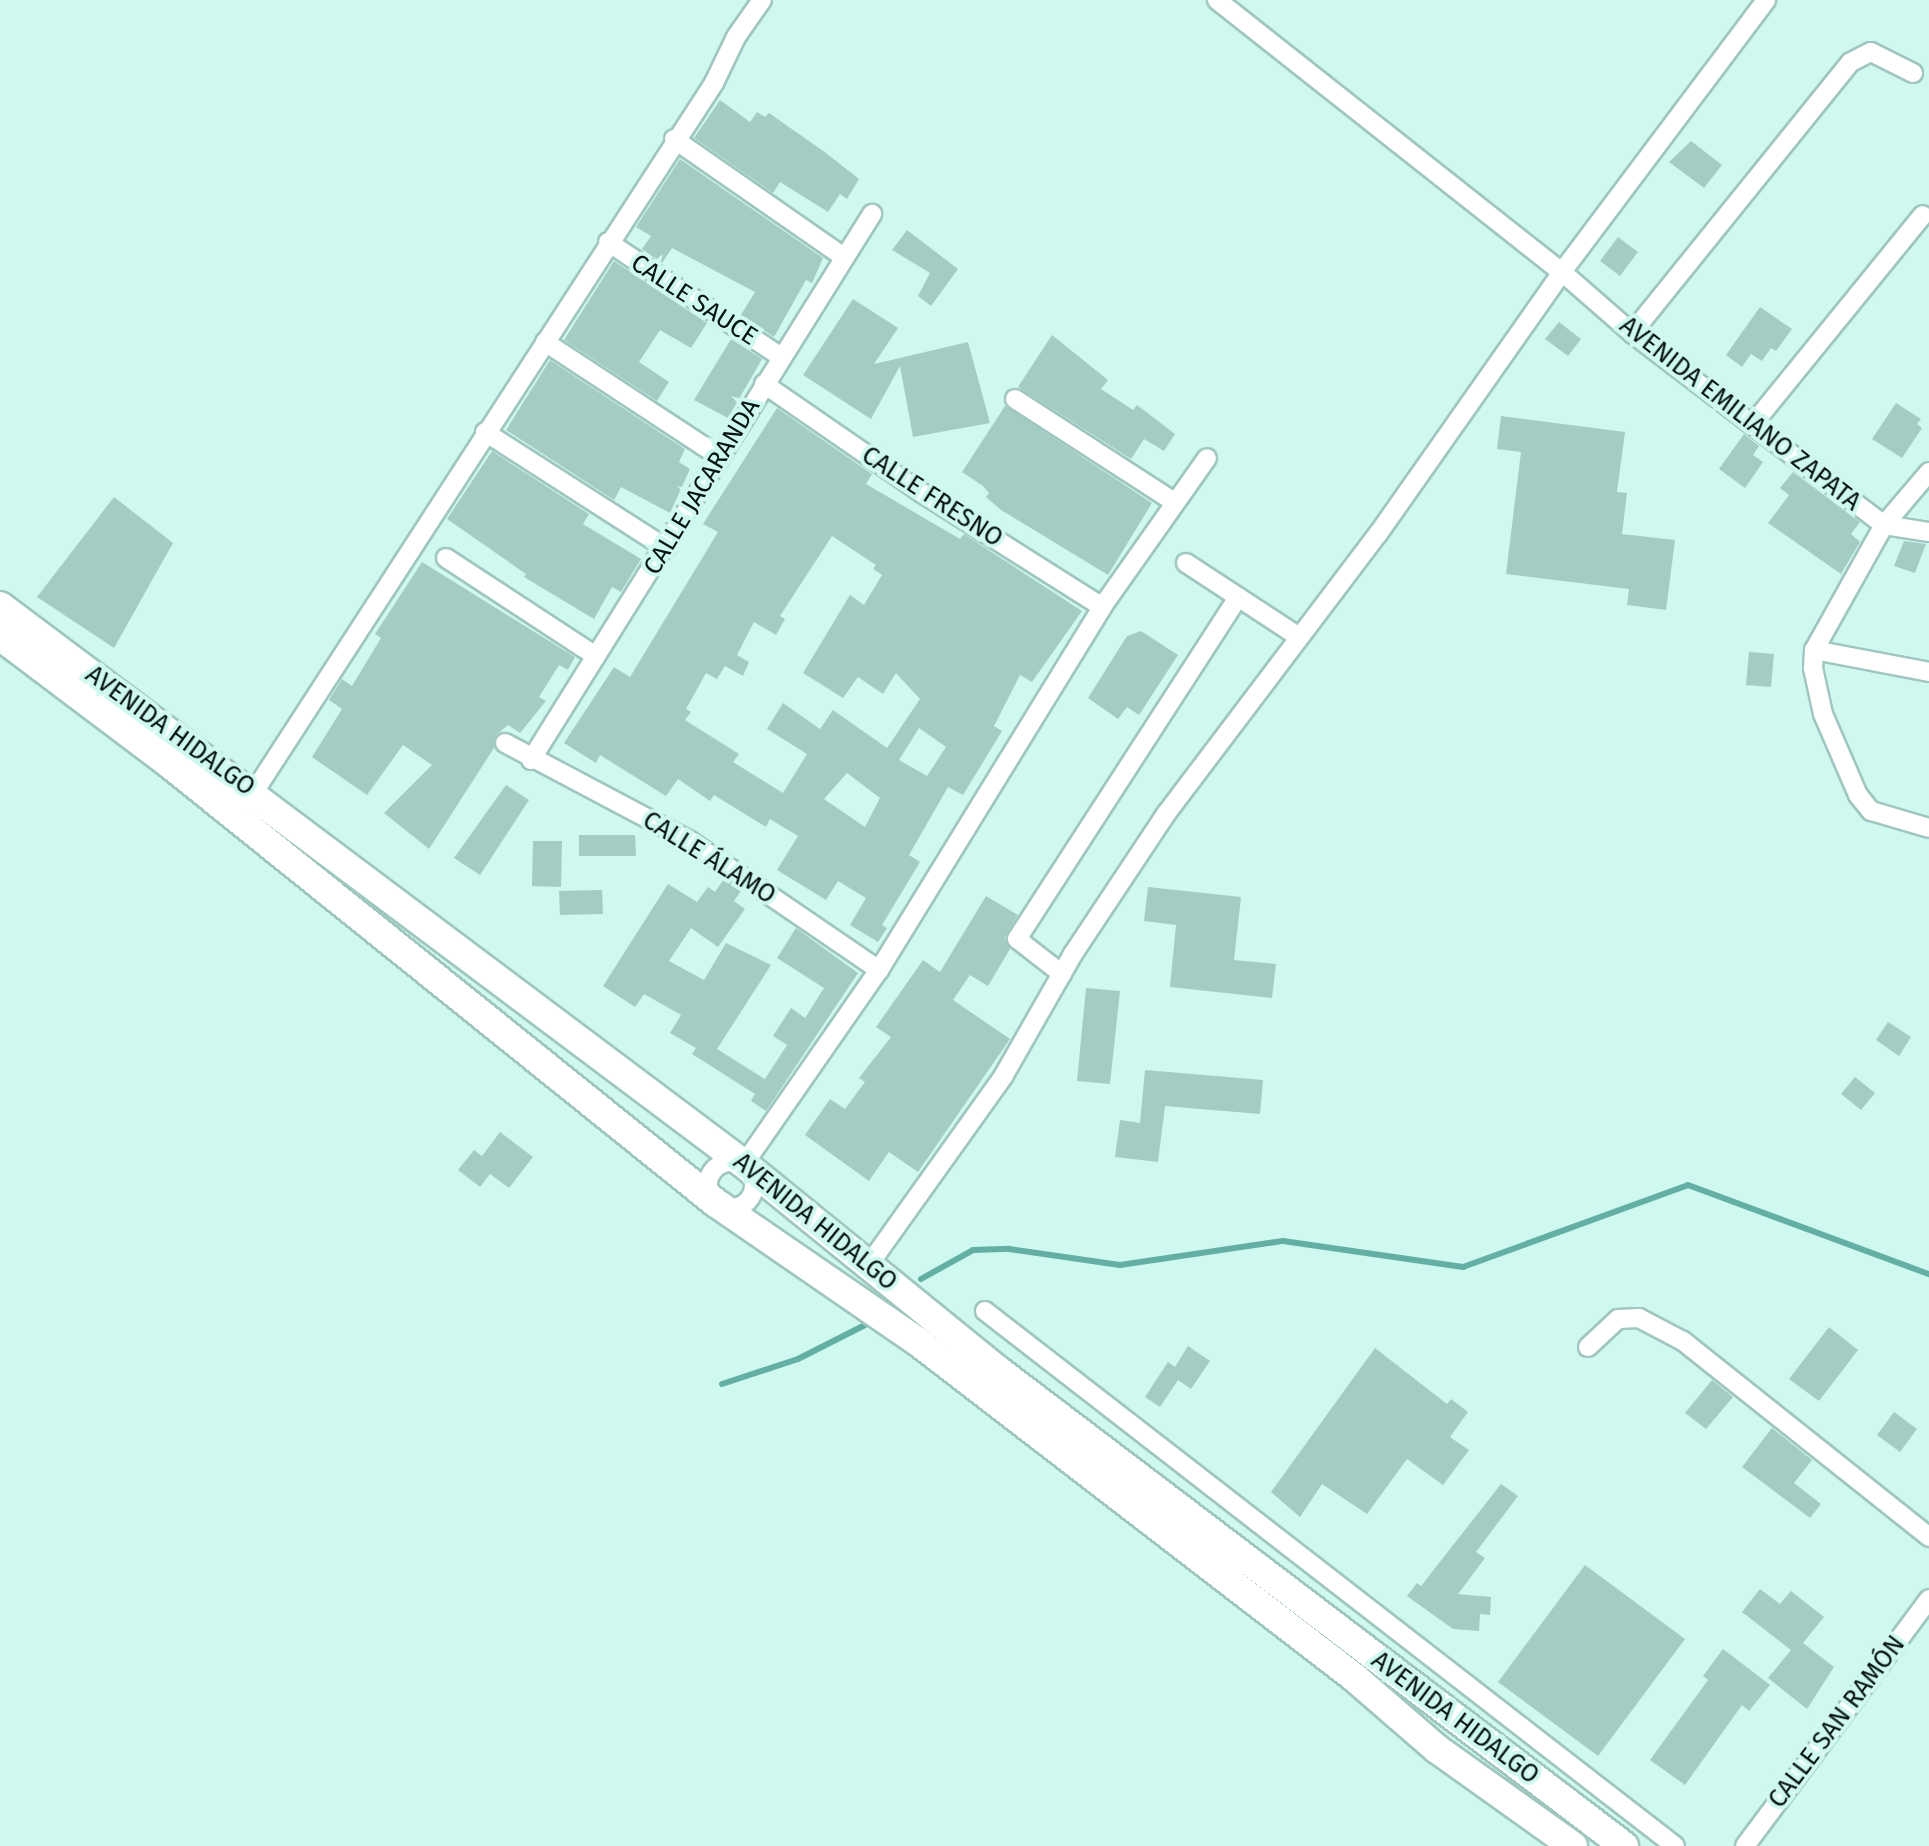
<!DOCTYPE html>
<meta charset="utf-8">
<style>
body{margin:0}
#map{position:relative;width:1929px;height:1846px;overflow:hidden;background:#cff8f0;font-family:"Fira Sans",sans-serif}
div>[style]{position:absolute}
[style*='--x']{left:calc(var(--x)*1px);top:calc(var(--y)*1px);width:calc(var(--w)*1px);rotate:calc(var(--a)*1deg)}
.stream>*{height:6px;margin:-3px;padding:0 3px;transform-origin:3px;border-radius:3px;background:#64afa3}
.building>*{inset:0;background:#a4ccc4}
.roads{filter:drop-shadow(2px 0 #9fc6bf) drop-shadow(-2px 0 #9fc6bf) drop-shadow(0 2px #9fc6bf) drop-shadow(0 -2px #9fc6bf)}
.street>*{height:18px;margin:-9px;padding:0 9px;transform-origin:9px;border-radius:9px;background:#fff}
.street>.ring{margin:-9px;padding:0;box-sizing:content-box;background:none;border:18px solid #fff;border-radius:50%}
.primary>*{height:28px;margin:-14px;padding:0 14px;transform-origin:14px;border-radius:14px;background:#fff}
span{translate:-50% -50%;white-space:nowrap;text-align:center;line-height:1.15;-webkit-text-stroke:8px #cff8f0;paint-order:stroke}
.street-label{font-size:25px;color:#051310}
</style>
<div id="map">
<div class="stream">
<div style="--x:921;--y:1279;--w:60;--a:-29.1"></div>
<div style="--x:973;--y:1250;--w:36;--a:-2"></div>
<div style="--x:1009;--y:1249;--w:112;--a:8.2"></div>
<div style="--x:1120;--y:1265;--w:165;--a:-8.4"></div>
<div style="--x:1283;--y:1241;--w:182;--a:8.2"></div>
<div style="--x:1463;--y:1267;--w:239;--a:-20"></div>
<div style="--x:1688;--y:1185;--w:257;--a:20.3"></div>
<div style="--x:722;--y:1384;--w:80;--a:-18.2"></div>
<div style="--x:798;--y:1359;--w:84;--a:-26.9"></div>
</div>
<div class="building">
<div style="clip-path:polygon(720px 100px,750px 122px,757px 112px,765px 117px,769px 113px,826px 153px,859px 179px,847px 199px,840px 194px,828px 212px,780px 182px,773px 193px,694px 138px)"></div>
<div style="clip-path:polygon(1691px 141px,1722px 165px,1704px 188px,1669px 162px)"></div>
<div style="clip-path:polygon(680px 159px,823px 258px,812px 283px,806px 280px,774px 337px,741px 315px,755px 292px,672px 248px,662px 263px,642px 249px,651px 236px,636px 227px)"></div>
<div style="clip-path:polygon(907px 230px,958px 269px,931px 306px,918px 296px,930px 273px,892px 250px)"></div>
<div style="clip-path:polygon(1618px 237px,1638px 252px,1620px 276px,1600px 261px)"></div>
<div style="clip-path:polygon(614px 261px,707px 323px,691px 348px,660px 330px,639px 362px,669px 382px,657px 401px,564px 340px)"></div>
<div style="clip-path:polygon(853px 299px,898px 328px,874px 364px,968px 342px,990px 423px,913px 437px,900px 366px,871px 419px,803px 375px)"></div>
<div style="clip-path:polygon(1760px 307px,1792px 329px,1776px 351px,1771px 348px,1762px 361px,1751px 354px,1742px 367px,1726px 355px)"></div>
<div style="clip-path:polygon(1559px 322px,1581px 339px,1568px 356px,1545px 339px)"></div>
<div style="clip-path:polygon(1052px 335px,1108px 380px,1101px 389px,1133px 410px,1137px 405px,1175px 434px,1164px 451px,1144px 439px,1131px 459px,1018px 387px)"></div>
<div style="clip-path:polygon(731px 339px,762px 359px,728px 418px,694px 400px)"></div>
<div style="clip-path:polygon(550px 360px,685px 449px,679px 462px,690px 469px,670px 513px,621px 487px,614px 500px,506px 430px)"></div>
<div style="clip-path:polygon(1896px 403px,1921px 419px,1917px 424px,1922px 428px,1902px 458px,1872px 439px)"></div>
<div style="clip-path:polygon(1005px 406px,1152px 503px,1108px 575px,1001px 510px,986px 497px,989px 493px,983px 486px,962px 472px)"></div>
<div style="clip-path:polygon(evenodd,777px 408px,872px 474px,866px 484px,960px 539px,964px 534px,1082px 611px,1032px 682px,1020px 675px,994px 726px,1002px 731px,963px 795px,948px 787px,909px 855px,920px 862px,882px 925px,887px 928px,878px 942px,850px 925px,866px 898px,838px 881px,826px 900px,777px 870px,798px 836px,770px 819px,766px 827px,714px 795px,710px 801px,678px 779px,666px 796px,600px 755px,596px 763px,564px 743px,614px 667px,630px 677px,718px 532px,703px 524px,777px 408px,832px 536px,876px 565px,873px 569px,882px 575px,864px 605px,850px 595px,803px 673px,843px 698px,858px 677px,883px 694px,896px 673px,920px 699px,887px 748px,833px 710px,820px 729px,783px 703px,767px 729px,807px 754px,783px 793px,733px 762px,739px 754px,685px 720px,691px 712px,686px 709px,706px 673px,717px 679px,725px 666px,743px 676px,749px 662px,737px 655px,754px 622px,776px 635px,785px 619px,780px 616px,832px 536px,777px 408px,919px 728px,946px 747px,927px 776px,899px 760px,919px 728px,777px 408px,847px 773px,880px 798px,865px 827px,824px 799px,847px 773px)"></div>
<div style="clip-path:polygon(1501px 416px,1625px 432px,1617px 492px,1627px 493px,1622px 534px,1675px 540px,1666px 610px,1627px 605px,1629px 589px,1506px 574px,1521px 452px,1497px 449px)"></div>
<div style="clip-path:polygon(1744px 434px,1759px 446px,1753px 455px,1763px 462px,1745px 488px,1719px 469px)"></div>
<div style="clip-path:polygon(492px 451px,589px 514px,583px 524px,641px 559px,621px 592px,612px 587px,594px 619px,524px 577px,526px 574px,447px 519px)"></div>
<div style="clip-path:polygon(1793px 472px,1860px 522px,1851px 534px,1860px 542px,1841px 574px,1768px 523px,1789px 495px,1780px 488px)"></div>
<div style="clip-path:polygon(114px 497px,173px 543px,114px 648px,37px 597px)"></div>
<div style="clip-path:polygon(1904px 541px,1926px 544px,1915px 573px,1894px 566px)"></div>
<div style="clip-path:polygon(422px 562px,575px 657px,568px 670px,559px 665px,539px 697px,546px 701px,520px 733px,508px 725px,495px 736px,494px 748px,429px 849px,384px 813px,432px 765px,403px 745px,367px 795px,312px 757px,342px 709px,329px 700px,342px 679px,352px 686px,381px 638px,375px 634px)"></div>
<div style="clip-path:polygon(1141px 631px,1178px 655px,1139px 715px,1127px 707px,1118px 719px,1088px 698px,1127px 636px)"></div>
<div style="clip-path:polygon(1749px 652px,1774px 654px,1771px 687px,1746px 685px)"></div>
<div style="clip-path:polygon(506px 785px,529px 800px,480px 875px,454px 858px)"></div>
<div style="clip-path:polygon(579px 835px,635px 835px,636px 856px,579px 856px)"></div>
<div style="clip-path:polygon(533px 841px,562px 841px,561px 887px,532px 886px)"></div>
<div style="clip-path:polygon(724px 879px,741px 891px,734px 901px,745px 909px,718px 947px,691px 928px,669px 961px,704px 980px,726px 943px,771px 965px,717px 1049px,765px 1079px,787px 1045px,773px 1036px,791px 1008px,805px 1018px,824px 988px,777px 958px,796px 928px,858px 973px,766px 1111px,751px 1101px,755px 1094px,692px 1054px,696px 1048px,670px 1033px,681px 1015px,644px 994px,635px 1007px,603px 986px,668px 884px,697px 902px,708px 887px,715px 892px)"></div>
<div style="clip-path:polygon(1148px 887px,1241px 897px,1234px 960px,1276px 964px,1272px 998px,1170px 987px,1176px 925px,1144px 921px)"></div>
<div style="clip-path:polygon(602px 890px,603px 914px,560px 915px,559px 891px)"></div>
<div style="clip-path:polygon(986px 896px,1018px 915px,1005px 937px,1010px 949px,988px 986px,970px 975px,953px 1000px,1010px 1039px,918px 1172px,889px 1152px,869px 1181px,805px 1135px,830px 1099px,845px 1109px,865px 1082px,859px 1078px,891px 1037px,876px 1027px,923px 960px,940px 972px)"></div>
<div style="clip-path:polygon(1086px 988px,1120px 991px,1110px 1084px,1077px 1081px)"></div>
<div style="clip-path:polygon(1888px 1022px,1911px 1037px,1899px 1056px,1876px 1040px)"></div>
<div style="clip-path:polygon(1145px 1070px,1263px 1080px,1260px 1114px,1165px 1106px,1158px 1162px,1115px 1157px,1120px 1120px,1140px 1123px)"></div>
<div style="clip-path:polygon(1855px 1077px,1875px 1093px,1861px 1110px,1841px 1094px)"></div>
<div style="clip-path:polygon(500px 1132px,533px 1157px,509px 1188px,490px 1174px,480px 1187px,458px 1170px,474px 1150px,482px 1156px)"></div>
<div style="clip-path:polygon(1829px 1327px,1858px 1350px,1819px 1401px,1789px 1379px)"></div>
<div style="clip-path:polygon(1188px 1346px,1210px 1361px,1191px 1389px,1178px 1380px,1160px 1407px,1145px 1397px,1168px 1362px,1175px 1367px)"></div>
<div style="clip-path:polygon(1375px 1348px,1447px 1404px,1451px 1399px,1468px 1412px,1450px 1437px,1469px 1450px,1443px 1485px,1407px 1459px,1367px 1514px,1322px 1484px,1300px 1517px,1271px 1492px)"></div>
<div style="clip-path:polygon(1712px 1380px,1733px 1397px,1706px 1429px,1685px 1413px)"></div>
<div style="clip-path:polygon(1894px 1412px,1917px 1429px,1900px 1452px,1877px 1435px)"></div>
<div style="clip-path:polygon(1772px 1428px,1812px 1460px,1794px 1483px,1821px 1504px,1810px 1518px,1742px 1467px)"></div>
<div style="clip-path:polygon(1501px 1484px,1518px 1496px,1476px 1552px,1485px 1558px,1458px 1594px,1491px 1597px,1490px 1615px,1480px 1614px,1479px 1631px,1453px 1629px,1407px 1596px,1417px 1583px,1421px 1586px)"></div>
<div style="clip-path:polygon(1585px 1565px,1685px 1639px,1598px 1756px,1498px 1682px)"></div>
<div style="clip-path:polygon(1760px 1589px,1780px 1604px,1791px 1591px,1824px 1617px,1803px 1643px,1834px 1667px,1807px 1709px,1768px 1678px,1791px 1650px,1742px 1612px)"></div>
<div style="clip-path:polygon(1723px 1649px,1770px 1685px,1749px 1711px,1742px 1705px,1685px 1785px,1650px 1760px,1708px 1680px,1703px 1676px)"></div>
</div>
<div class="roads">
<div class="street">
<div style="--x:1217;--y:0;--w:439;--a:38.3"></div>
<div style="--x:1562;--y:272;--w:93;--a:41.1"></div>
<div style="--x:1632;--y:333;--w:317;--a:37.3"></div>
<div style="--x:1884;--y:525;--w:46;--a:8.8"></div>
<div style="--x:674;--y:139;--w:207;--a:34.8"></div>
<div style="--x:608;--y:242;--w:208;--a:33.6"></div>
<div style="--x:1632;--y:333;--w:348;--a:-51.1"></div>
<div style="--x:1851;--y:62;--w:22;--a:-27"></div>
<div style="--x:1871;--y:52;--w:47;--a:26.6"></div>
<div style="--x:545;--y:342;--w:209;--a:33.3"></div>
<div style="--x:764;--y:384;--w:192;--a:34.6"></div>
<div style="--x:922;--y:493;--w:213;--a:32.3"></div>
<div style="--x:1015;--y:399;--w:189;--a:32.9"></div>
<div style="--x:1753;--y:424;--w:269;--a:-50.9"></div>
<div style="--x:485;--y:432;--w:215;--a:32.7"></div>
<div style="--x:1929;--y:472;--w:70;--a:130.3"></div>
<div style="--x:1884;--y:525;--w:143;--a:119.2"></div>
<div style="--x:1814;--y:650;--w:18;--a:93"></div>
<div style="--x:1813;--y:668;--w:47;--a:77.7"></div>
<div style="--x:1823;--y:714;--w:88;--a:66.6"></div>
<div style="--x:1858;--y:795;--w:21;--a:51"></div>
<div style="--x:1871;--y:811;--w:60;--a:16.3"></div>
<div style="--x:446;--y:558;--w:179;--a:33.2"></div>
<div style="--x:1186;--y:563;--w:135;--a:33.2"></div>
<div style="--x:1814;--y:650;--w:117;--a:10.8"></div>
<div style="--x:505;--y:743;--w:209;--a:27.9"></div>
<div style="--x:690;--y:841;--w:229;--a:34.3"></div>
<div style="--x:531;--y:760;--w:644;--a:-58.01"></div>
<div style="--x:254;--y:792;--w:845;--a:-57.02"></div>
<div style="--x:714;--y:83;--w:51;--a:-64.4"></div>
<div style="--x:736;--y:37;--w:45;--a:-54.9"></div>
<div style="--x:1062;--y:974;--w:57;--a:-142.1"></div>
<div style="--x:1017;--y:939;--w:406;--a:-57.1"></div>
<div class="ring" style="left:708px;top:1162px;width:28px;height:28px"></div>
<div style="--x:744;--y:1164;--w:236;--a:-55.2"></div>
<div style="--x:879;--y:970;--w:426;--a:-58.4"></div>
<div style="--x:1102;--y:607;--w:182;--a:-54.8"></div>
<div style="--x:868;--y:1266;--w:234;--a:-54.5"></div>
<div style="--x:1004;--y:1075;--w:139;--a:-60.3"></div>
<div style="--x:1073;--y:954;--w:168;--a:-56.4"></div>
<div style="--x:1166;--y:814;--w:351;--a:-52.9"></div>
<div style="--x:1378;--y:534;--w:320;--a:-54.9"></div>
<div style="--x:1562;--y:272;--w:340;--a:-53.1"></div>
<div style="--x:985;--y:1311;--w:873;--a:37.79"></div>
<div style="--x:1588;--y:1347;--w:41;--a:-43"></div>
<div style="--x:1618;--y:1319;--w:21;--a:-3"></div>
<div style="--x:1639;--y:1318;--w:50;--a:27.6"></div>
<div style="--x:1683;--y:1341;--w:315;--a:38.5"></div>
<div style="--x:1745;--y:1846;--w:308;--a:-53.3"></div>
</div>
<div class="primary">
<div style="--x:0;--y:606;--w:930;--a:36.87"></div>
<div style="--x:744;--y:1164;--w:328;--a:39.1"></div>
<div style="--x:999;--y:1371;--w:785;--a:37.23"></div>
<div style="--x:0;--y:636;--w:214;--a:37"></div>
<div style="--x:171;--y:765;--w:699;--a:38.79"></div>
<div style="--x:716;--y:1203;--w:244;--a:34.5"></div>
<div style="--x:917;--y:1341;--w:553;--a:37.57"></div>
<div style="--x:1355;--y:1678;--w:108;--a:40.9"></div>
<div style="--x:1437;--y:1749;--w:167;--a:35.5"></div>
</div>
</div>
<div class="street-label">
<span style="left:694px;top:300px;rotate:33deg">CALLE SAUCE</span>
<span style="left:1740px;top:414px;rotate:38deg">AVENIDA EMILIANO ZAPATA</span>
<span style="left:702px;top:487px;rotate:-59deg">CALLE JACARANDA</span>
<span style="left:932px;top:497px;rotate:33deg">CALLE FRESNO</span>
<span style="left:170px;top:731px;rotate:36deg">AVENIDA HIDALGO</span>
<span style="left:709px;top:858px;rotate:32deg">CALLE ÁLAMO</span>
<span style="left:815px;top:1222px;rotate:39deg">AVENIDA HIDALGO</span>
<span style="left:1455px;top:1718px;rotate:37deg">AVENIDA HIDALGO</span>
<span style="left:1837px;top:1722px;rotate:-53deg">CALLE SAN RAMÓN</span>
</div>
</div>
